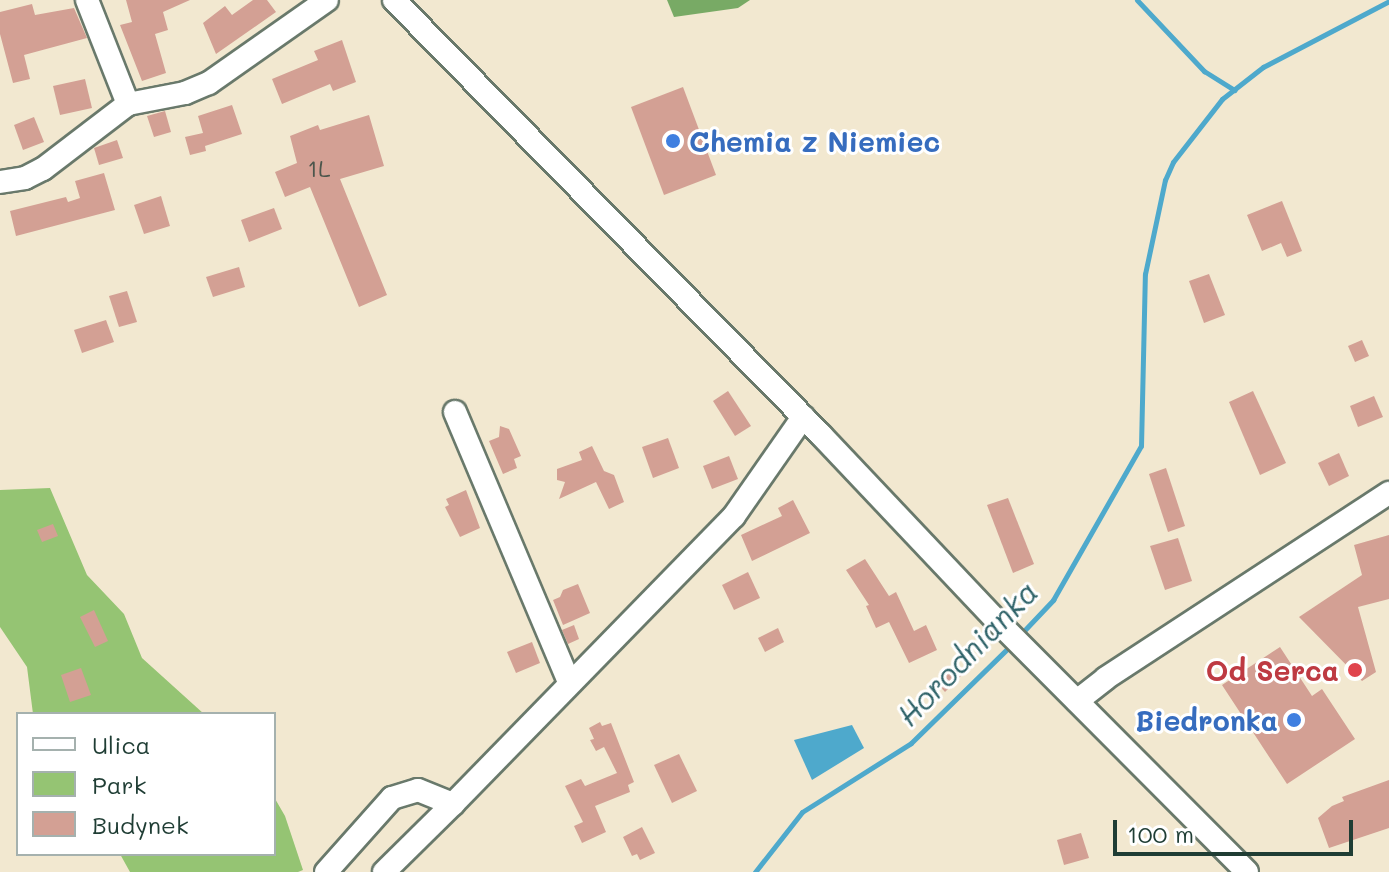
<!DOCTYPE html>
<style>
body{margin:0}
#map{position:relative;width:1389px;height:872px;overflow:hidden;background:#f2e8d0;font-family:Mali,sans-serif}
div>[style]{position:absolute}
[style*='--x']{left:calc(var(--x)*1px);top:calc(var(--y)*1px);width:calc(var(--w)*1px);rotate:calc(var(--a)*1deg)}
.green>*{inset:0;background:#95c473}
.forest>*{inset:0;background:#78aa65}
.water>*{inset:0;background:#4ea9cc}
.stream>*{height:5px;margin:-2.5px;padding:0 2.5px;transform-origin:2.5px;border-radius:2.5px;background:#4ea9cc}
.building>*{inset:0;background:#d3a094}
.roads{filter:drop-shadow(2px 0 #69796b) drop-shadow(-2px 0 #69796b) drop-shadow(0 2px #69796b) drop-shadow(0 -2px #69796b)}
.minor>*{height:22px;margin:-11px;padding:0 11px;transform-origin:11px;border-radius:11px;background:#fff}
.dots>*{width:22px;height:22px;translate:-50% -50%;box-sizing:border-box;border:4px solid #fff;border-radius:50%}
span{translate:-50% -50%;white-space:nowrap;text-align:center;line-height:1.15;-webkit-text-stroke:6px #fff;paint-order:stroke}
.number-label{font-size:24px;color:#4c564c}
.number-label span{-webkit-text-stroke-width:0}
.shop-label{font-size:28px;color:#366cbe;font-weight:700}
.left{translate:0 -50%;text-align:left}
.right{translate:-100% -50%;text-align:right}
.health-label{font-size:28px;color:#be3a42;font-weight:700}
.water-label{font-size:30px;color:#2f6369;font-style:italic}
.legend{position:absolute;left:16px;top:712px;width:260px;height:144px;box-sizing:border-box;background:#fff;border:2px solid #a5b1ae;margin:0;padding:10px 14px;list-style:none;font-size:24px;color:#1f3d34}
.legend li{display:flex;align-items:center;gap:16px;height:40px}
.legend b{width:40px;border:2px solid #a5b1ae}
.scale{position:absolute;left:1113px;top:820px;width:240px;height:36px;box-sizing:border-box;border:4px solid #1f3d34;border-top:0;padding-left:10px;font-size:24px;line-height:28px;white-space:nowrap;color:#1f3d34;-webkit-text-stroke:6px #fff;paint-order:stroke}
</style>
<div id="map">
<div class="green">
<div style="clip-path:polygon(50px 488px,87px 575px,124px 614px,142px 658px,204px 714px,33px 714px,27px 667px,0 627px,0 490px)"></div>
<div style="clip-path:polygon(274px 797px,285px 816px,303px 870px,298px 872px,130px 872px,120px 854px,274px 854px)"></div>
</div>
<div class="forest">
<div style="clip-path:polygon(667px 0,750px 0,738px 8px,674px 17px)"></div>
</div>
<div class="water">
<div style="clip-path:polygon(852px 725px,864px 748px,812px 780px,794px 740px)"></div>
</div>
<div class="stream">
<div style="--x:1137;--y:0;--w:98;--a:46.7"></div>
<div style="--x:1204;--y:71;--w:36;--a:32"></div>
<div style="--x:1019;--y:636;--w:50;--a:-46.6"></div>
<div style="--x:1053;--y:600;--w:177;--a:-60.3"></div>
<div style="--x:1141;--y:446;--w:172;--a:-88.7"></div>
<div style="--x:1145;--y:274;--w:96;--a:-78"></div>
<div style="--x:1165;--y:180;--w:20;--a:-66"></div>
<div style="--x:1173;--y:162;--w:80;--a:-52.1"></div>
<div style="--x:1222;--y:99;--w:52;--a:-38"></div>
<div style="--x:1263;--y:67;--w:142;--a:-27.6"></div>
<div style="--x:755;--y:872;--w:76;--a:-51.9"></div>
<div style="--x:802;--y:812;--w:129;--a:-32.3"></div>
<div style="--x:911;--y:743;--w:141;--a:-44.4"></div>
</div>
<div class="building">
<div style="clip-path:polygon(126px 0,190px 0,163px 12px,168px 30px,155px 34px,166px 73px,142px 81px,120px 25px,132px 22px)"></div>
<div style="clip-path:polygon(253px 0,267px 0,276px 12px,216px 54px,203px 23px,225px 6px,232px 15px)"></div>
<div style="clip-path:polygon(32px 4px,35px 15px,74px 8px,87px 38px,24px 55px,30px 79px,13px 83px,0 34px,0 12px)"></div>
<div style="clip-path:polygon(342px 40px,356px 82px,333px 91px,330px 84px,282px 104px,272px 79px,318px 60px,314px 51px)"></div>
<div style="clip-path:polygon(85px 79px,92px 108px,60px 115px,53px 86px)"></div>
<div style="clip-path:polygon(683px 87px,716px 175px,664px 195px,631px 107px)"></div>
<div style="clip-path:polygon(232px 105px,242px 134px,205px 146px,206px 151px,190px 155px,185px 137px,203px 133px,198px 116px)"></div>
<div style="clip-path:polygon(165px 111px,171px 132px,154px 137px,147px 116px)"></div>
<div style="clip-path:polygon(369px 115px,384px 166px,340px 179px,387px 295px,359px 307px,310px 187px,285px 197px,275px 172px,297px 163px,290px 136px,318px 125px,320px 130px)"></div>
<div style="clip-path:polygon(34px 117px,44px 142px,23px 150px,14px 125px)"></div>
<div style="clip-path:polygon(117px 140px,123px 158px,99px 165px,94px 148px)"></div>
<div style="clip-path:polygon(104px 173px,115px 210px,16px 236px,10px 211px,66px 197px,68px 202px,80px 198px,75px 181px)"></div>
<div style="clip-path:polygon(161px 196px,170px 226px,144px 234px,134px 205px)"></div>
<div style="clip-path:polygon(1282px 201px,1302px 251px,1287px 257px,1281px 243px,1262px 251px,1247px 215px)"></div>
<div style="clip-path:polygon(274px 208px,282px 229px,249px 242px,241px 220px)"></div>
<div style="clip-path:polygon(239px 267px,245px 287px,213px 297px,206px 277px)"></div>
<div style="clip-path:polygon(1209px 274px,1225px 315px,1204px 323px,1189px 281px)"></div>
<div style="clip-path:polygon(127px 291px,137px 322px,119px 327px,109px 296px)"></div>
<div style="clip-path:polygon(106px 320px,114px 342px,82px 353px,74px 330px)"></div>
<div style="clip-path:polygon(1362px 340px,1369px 356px,1355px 362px,1348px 346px)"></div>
<div style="clip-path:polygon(728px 391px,751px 426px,735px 436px,713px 401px)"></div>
<div style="clip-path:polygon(1253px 391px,1286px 463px,1260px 475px,1229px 402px)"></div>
<div style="clip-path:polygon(1374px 396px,1383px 417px,1358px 427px,1350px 406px)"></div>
<div style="clip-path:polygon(500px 426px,509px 429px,521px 456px,514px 459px,517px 468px,503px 474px,489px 441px,499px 437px)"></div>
<div style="clip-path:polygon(668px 438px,679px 468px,653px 478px,642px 447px)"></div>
<div style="clip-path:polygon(592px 446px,604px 471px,614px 475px,624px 502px,609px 509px,596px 482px,559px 499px,565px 482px,557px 480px,557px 469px,582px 460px,579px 452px)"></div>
<div style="clip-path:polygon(1339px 453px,1349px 476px,1329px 486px,1318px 463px)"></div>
<div style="clip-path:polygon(729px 456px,738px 479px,712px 489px,703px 466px)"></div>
<div style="clip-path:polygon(1166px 468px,1185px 526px,1168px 532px,1149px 474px)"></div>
<div style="clip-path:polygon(466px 490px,480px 528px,460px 537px,445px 507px,449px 505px,446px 499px)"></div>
<div style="clip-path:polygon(1008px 498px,1034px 564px,1013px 573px,987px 505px)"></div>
<div style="clip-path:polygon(793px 500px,810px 533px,752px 561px,741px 535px,782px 516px,778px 508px)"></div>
<div style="clip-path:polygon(53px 524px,58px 536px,42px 542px,37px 530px)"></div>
<div style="clip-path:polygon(1389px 535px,1389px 599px,1358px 607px,1376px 672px,1362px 681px,1299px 617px,1362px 575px,1354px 545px)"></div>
<div style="clip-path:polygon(1178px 538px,1192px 581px,1165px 590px,1150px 546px)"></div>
<div style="clip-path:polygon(865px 559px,889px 596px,896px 592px,914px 631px,926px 625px,937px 650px,909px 663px,889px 622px,876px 628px,866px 606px,869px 605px,846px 570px)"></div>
<div style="clip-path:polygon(748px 572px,760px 598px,734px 610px,722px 585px)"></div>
<div style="clip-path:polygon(578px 584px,590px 613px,563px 625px,553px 600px,560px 597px,563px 590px)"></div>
<div style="clip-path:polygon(94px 610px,108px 641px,95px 647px,80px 617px)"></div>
<div style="clip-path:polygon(574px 625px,579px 639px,568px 644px,562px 630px)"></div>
<div style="clip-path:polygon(778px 628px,784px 642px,765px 652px,758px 638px)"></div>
<div style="clip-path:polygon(532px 642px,540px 663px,516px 673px,507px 652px)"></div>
<div style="clip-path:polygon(1280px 647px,1312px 696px,1322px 689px,1355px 739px,1287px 784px,1222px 685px)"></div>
<div style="clip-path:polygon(955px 665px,964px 673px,945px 692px,937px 683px)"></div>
<div style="clip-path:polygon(81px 668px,91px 695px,70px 702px,61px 675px)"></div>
<div style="clip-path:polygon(600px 722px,602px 726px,611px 723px,634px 782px,628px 785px,630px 792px,595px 806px,606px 832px,582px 843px,574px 826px,583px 822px,565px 786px,581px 779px,585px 786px,617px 773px,604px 747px,596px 751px,590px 740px,594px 739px,589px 728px)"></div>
<div style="clip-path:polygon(679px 754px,697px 791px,672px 803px,654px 765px)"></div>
<div style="clip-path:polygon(1389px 780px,1389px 828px,1329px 848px,1318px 818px,1332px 806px,1344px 801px,1342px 797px)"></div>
<div style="clip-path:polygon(642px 827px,655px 853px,640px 860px,637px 854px,632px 856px,623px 837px)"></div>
<div style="clip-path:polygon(1081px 833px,1089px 858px,1064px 865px,1057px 840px)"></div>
</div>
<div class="roads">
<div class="minor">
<div style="--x:87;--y:0;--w:112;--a:68.5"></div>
<div style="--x:394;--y:0;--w:610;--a:45.53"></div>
<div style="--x:821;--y:435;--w:256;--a:46.6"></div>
<div style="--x:997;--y:621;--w:354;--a:45.1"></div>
<div style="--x:0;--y:182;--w:25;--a:-9"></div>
<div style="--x:25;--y:178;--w:20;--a:-27"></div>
<div style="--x:43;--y:169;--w:107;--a:-37.4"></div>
<div style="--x:128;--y:104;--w:58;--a:-10.9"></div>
<div style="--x:185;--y:93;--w:26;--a:-23"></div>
<div style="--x:209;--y:83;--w:144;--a:-35.1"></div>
<div style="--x:455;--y:412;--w:293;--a:67.1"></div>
<div style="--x:1077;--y:701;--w:37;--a:-38"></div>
<div style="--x:1106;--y:678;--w:338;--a:-33.2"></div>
<div style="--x:326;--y:872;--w:99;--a:-48.3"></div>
<div style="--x:392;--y:798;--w:27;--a:-17"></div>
<div style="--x:418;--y:790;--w:38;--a:22"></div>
<div style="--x:453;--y:804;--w:402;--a:-45.7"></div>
<div style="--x:734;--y:516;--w:121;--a:-55.1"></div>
<div style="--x:384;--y:872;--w:97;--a:-44.6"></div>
</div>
</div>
<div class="dots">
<div style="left:673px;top:141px;background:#3f7fe0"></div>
<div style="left:1355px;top:670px;background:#e0444e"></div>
<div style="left:1294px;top:720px;background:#3f7fe0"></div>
</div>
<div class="number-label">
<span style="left:319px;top:168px">1L</span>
</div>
<div class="shop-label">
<span class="left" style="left:689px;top:141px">Chemia z Niemiec</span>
<span class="right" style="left:1278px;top:720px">Biedronka</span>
</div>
<div class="health-label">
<span class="right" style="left:1339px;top:670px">Od Serca</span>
</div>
<div class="water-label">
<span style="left:967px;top:653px;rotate:-46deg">Horodnianka</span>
</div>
<ul class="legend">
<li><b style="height:10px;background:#fff"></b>Ulica</li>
<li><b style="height:22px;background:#95c473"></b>Park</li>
<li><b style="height:22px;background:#d3a094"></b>Budynek</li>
</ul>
<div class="scale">100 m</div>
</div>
